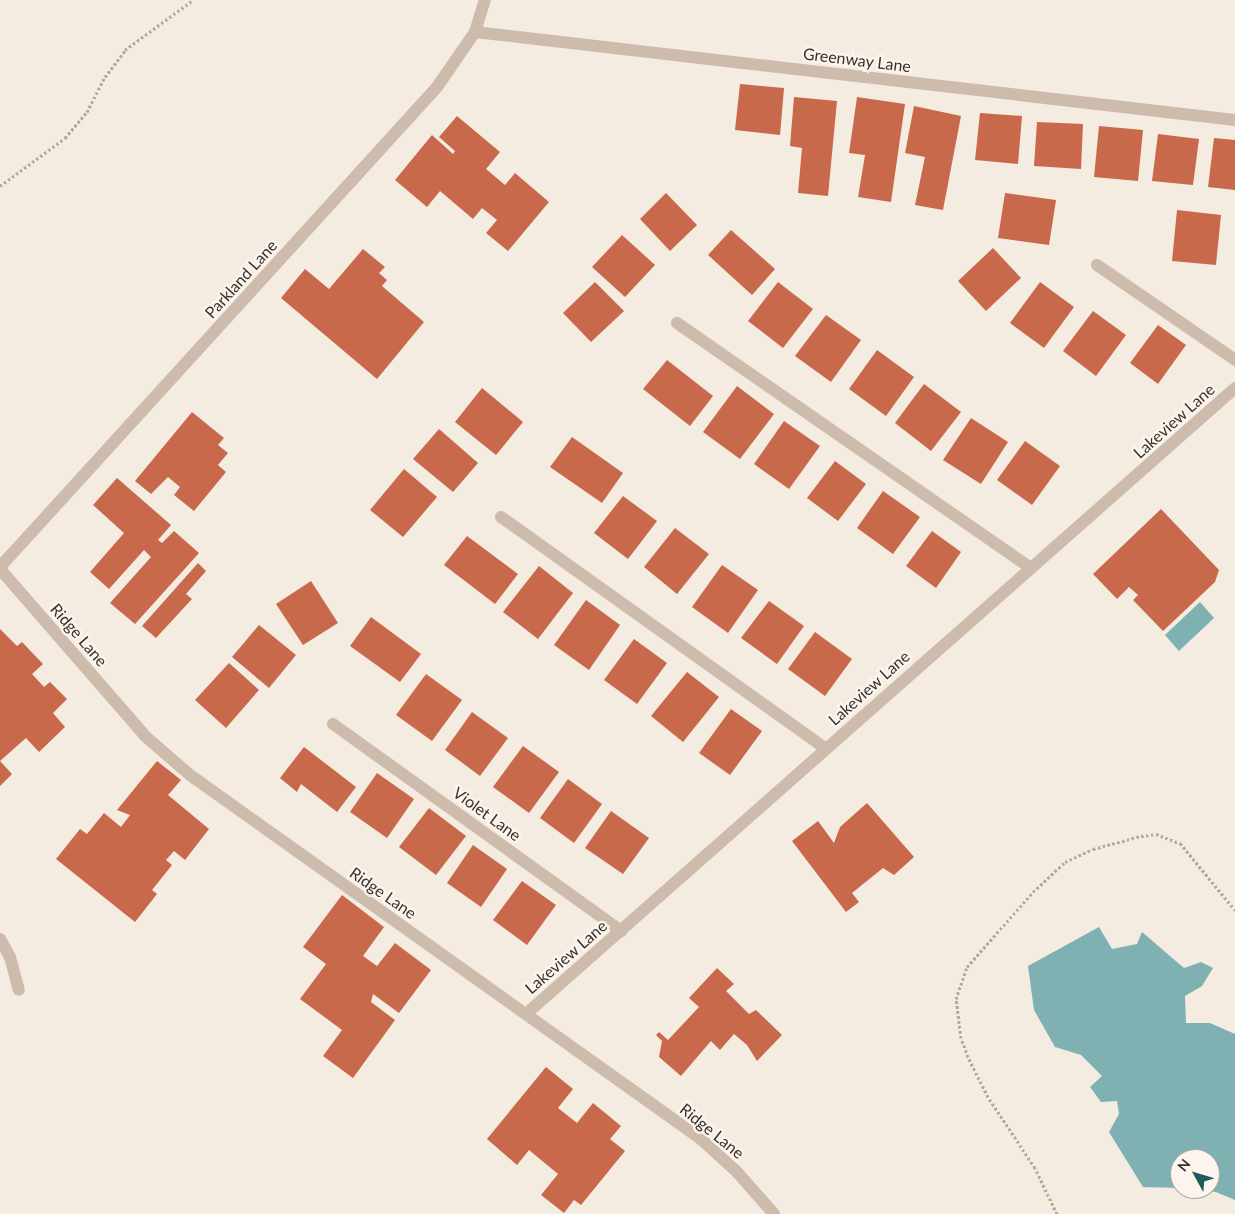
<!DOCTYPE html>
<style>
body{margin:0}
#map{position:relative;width:1235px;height:1214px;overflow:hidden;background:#f4ebe1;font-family:Lato,sans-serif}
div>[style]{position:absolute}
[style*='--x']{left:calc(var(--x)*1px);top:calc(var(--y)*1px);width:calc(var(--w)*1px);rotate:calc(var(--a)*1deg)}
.water>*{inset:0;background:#7fb0b2}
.building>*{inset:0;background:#c8694b}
.path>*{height:3px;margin-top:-1.5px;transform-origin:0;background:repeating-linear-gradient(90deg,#b9a596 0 2.5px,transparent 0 5px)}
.street>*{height:12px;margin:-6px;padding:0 6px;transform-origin:6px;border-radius:6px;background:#cdbbac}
span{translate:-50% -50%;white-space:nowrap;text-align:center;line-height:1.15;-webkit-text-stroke:5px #fbf5ee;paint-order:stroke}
.street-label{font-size:16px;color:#3b302b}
.north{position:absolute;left:1170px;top:1149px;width:50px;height:50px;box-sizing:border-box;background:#fbf5ee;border:1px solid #aea6a0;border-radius:50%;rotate:309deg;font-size:14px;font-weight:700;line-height:20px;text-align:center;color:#3b302b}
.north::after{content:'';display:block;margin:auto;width:18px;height:22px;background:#1f5a5e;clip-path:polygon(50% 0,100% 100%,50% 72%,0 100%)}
</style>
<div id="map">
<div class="water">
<div style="clip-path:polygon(1200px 602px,1214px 618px,1179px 651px,1165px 635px)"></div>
<div style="clip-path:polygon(1099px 927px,1112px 949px,1137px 944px,1142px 932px,1184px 968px,1201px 962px,1213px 968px,1202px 986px,1185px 996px,1186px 1023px,1210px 1023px,1235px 1034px,1235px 1200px,1216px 1192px,1188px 1189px,1210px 1189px,1210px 1159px,1180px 1159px,1180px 1188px,1143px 1187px,1109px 1132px,1119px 1114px,1117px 1101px,1101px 1102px,1090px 1087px,1102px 1076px,1081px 1055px,1055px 1047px,1034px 1010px,1028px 966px)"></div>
</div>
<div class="building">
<div style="clip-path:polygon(740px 84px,784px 88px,780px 135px,735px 130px)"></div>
<div style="clip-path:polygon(794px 97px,837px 101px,828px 196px,798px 193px,802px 148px,790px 146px)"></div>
<div style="clip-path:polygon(857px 97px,905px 104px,891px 202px,858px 197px,865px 155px,849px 153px)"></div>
<div style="clip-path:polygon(914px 106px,961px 116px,943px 210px,915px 205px,925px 157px,905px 153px)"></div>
<div style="clip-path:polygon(980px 113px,1022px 116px,1018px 164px,975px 160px)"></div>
<div style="clip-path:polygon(457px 116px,500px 152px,486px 169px,505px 185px,515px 173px,549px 202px,508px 251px,486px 233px,497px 220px,482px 208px,473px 219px,440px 191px,427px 207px,395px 180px,432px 135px,453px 154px,455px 151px,439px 137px)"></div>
<div style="clip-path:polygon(1037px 122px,1083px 124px,1081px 169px,1034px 166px)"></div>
<div style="clip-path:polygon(1099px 126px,1143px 130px,1138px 181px,1094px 177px)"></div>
<div style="clip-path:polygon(1158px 134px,1199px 139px,1193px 185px,1152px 181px)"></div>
<div style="clip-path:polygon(1214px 138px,1235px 140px,1235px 190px,1208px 187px)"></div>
<div style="clip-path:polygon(666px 193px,697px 225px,670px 251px,640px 219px)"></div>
<div style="clip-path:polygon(1005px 193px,1056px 200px,1049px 245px,998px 238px)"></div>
<div style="clip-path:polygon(1177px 210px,1221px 215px,1216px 265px,1172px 261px)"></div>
<div style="clip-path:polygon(731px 230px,775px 269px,752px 295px,708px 255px)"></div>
<div style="clip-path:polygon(622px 235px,655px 265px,625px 297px,592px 267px)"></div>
<div style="clip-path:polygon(993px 248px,1021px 278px,986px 311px,958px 281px)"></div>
<div style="clip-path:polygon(363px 249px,385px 267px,379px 273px,387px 280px,382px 286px,424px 322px,377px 379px,281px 298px,305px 269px,329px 289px)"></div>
<div style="clip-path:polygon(595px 282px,624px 311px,591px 342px,563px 313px)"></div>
<div style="clip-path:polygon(778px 282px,813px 309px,783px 348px,748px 321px)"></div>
<div style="clip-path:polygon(1040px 282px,1074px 307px,1044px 348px,1010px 323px)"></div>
<div style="clip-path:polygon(1093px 311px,1126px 335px,1096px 376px,1063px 351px)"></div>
<div style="clip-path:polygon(826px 315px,861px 340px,831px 382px,795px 356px)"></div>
<div style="clip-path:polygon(1158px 325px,1186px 345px,1158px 384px,1130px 363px)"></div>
<div style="clip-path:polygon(877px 350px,914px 377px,886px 416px,849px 389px)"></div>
<div style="clip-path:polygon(667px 360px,713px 396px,690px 426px,643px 389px)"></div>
<div style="clip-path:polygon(924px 384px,961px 412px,931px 451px,895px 423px)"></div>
<div style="clip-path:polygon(737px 386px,774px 414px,740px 459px,703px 432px)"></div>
<div style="clip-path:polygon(482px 388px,523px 422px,496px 455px,455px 422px)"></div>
<div style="clip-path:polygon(192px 412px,224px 438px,218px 445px,228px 453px,218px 465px,226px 472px,194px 511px,174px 495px,180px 487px,168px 477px,151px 494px,135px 481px)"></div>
<div style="clip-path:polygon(971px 418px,1008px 442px,981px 484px,943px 460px)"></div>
<div style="clip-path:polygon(784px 421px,820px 446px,789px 489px,754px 464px)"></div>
<div style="clip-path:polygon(439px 429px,478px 463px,453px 492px,413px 459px)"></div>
<div style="clip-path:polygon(572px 437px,623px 473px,602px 503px,550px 467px)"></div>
<div style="clip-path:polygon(1025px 441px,1060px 466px,1032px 505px,997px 480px)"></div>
<div style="clip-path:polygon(835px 461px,866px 484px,838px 521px,807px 498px)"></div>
<div style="clip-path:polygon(404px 469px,437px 497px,403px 537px,370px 510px)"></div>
<div style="clip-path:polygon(117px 478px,171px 525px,158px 540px,162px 543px,174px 531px,199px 553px,135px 624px,110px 603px,151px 557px,144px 550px,109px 589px,90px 572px,124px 533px,93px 505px)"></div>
<div style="clip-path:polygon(883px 491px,920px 517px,893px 554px,857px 528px)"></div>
<div style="clip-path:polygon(623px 496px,657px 521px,628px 559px,594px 533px)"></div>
<div style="clip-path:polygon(1161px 509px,1219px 570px,1215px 582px,1163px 631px,1133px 600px,1138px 595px,1129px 587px,1117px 599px,1093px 574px)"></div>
<div style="clip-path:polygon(675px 528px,709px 554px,677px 594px,644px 567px)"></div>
<div style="clip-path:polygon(932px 531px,961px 552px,936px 588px,906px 566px)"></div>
<div style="clip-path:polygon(467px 536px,518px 574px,495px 604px,444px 565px)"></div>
<div style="clip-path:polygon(198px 563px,206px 571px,186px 594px,192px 599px,156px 638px,142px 626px)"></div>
<div style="clip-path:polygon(722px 565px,758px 590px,728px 633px,692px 607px)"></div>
<div style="clip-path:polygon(539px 566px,573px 593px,538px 639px,503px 612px)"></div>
<div style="clip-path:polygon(311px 581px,338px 623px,303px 645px,276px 604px)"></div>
<div style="clip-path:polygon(586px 600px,620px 625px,589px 670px,554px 645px)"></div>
<div style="clip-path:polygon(769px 601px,804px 626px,777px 664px,741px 638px)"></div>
<div style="clip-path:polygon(371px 617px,421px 654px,400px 682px,350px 646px)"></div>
<div style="clip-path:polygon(259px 625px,296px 655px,269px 688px,232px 657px)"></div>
<div style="clip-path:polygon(0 629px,17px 646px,22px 642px,43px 664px,32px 674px,44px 687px,50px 682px,67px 699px,53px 713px,65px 727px,39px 752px,26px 738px,0 761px,12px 774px,0 786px)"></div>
<div style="clip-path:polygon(815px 632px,852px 659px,825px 696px,788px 669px)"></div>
<div style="clip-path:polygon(634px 639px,667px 663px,637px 704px,604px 680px)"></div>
<div style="clip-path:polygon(229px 663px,259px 690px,226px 728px,195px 700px)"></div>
<div style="clip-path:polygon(687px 672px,719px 697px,683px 742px,651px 716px)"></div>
<div style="clip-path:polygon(426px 674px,462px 700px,432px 741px,396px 715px)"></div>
<div style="clip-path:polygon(731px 709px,762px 731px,730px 775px,699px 753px)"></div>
<div style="clip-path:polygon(472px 712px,508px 738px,480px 776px,445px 750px)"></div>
<div style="clip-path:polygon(523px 746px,559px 772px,529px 813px,493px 787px)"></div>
<div style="clip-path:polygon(304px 747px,356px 787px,337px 812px,301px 784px,297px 792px,280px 778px)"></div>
<div style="clip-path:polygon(157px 761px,181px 780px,168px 795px,209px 829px,185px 860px,174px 851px,166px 860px,172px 865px,152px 890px,157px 894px,135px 922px,56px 859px,80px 829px,87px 834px,104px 813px,121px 827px,130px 815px,117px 810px)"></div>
<div style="clip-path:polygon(377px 773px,414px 799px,387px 838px,350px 812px)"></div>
<div style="clip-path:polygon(568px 779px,602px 804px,574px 843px,540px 818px)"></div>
<div style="clip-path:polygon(867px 803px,914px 857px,894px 875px,883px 868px,852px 893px,859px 902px,846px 912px,792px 841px,818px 821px,834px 843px,840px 827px)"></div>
<div style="clip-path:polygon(429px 808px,466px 836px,436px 875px,399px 847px)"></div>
<div style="clip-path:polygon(611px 811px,649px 838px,623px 874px,585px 848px)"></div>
<div style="clip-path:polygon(473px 845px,507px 869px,481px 907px,447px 883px)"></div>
<div style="clip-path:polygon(522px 881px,556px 905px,527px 945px,493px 920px)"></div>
<div style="clip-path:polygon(342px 895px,384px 927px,363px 956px,377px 966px,395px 943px,431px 970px,399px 1013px,373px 994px,371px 1002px,395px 1020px,353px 1078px,323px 1056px,342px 1030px,300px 999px,326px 964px,303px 947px)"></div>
<div style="clip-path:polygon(717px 968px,734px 984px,726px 991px,749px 1014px,756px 1010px,782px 1035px,757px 1061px,747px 1045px,734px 1034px,720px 1050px,711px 1041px,681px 1076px,659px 1057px,662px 1041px,656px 1035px,659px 1032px,668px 1040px,699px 1007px,689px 998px)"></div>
<div style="clip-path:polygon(546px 1067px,573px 1089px,558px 1108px,577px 1123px,593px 1103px,621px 1126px,610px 1139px,625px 1151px,581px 1205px,574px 1200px,564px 1213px,541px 1195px,558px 1174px,529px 1150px,517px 1165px,487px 1139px)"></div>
</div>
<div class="path">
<div style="--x:0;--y:186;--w:81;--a:-36.4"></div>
<div style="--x:65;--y:138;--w:34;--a:-50"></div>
<div style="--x:87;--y:112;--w:39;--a:-63"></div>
<div style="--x:105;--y:77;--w:34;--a:-53"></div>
<div style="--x:125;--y:50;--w:84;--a:-36.3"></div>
<div style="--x:1057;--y:1214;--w:51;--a:-115.6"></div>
<div style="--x:1035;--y:1168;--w:85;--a:-123.5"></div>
<div style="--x:988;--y:1097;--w:45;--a:-116.6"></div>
<div style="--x:968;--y:1057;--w:20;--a:-110"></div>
<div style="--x:961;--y:1038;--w:39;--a:-97"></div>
<div style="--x:956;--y:999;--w:34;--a:-71"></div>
<div style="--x:967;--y:967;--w:100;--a:-48.7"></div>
<div style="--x:1033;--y:892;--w:44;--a:-43.2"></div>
<div style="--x:1065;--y:862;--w:31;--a:-25"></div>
<div style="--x:1093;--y:849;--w:50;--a:-15.2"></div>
<div style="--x:1141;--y:836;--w:15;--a:-8"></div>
<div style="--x:1156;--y:834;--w:26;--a:21"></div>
<div style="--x:1180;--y:843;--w:87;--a:50.6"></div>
</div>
<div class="street">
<div style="--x:475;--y:32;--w:765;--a:6.6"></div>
<div style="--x:1097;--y:265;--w:168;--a:34.5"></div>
<div style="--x:677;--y:323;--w:429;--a:34.7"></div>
<div style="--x:501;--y:517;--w:398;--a:35.5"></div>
<div style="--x:0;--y:567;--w:649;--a:-47.68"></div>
<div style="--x:437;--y:87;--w:67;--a:-55.4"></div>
<div style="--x:475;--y:32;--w:34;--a:-73"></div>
<div style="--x:0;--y:569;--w:221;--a:49"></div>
<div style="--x:145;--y:736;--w:60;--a:40.9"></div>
<div style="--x:190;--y:775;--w:627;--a:35.46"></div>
<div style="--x:701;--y:1139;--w:49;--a:42.5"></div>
<div style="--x:737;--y:1172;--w:56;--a:48.6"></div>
<div style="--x:333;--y:724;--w:355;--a:35.7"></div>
<div style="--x:0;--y:939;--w:21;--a:61"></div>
<div style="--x:10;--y:957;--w:34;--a:75"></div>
<div style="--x:526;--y:1014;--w:946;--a:-41.44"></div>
</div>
<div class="street-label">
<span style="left:857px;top:60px;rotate:7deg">Greenway Lane</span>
<span style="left:241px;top:279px;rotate:-48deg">Parkland Lane</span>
<span style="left:1174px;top:421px;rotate:-42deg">Lakeview Lane</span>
<span style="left:79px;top:635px;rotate:49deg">Ridge Lane</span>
<span style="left:869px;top:688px;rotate:-42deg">Lakeview Lane</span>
<span style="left:487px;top:814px;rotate:36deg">Violet Lane</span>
<span style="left:383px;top:893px;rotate:35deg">Ridge Lane</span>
<span style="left:566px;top:957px;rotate:-41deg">Lakeview Lane</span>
<span style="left:712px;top:1131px;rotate:39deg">Ridge Lane</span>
</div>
<div class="north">N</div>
</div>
